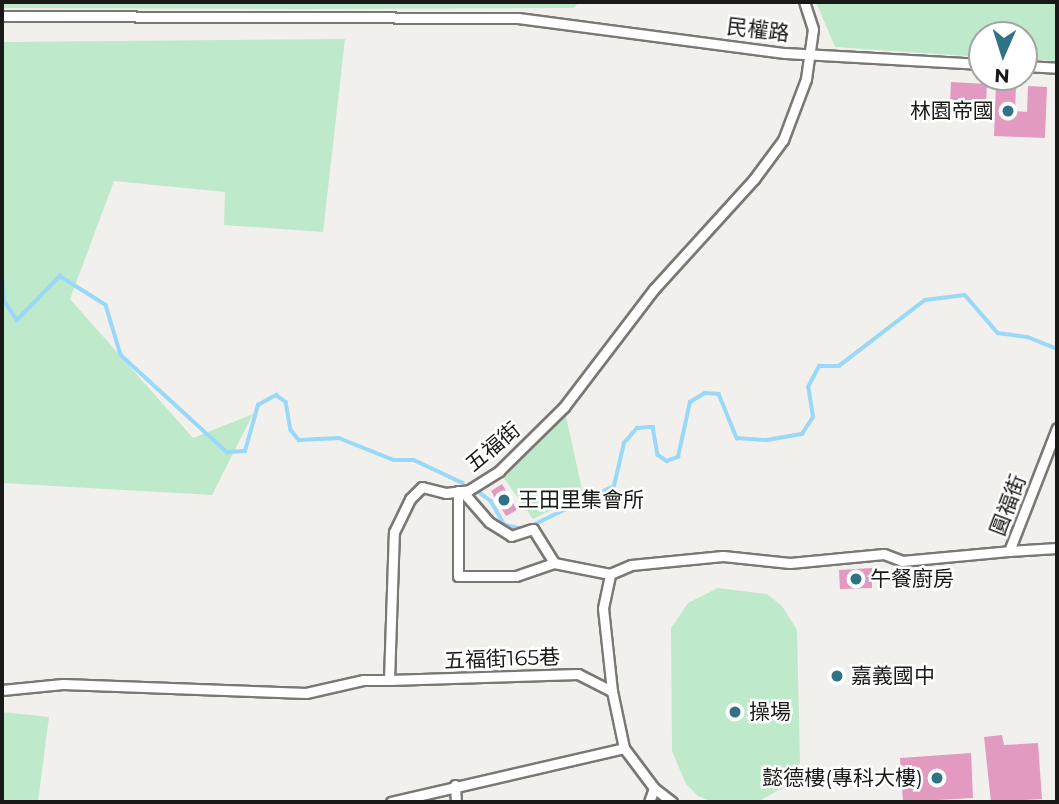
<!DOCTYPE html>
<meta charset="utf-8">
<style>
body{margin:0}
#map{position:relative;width:1059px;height:804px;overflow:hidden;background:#f2f0ec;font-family:Montserrat,"Noto Sans TC",sans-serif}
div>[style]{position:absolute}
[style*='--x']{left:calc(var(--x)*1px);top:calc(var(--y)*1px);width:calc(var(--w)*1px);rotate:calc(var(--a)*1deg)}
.green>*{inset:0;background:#bee9ca}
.stream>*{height:3.5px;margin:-1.75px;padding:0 1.75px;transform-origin:1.75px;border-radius:1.75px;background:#9ad8fa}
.building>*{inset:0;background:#e29ac1}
.roads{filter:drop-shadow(2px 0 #7a7875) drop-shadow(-2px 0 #7a7875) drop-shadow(0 2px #7a7875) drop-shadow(0 -2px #7a7875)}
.street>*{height:9px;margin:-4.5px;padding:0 4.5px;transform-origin:4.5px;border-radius:4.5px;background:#fff}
.dots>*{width:19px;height:19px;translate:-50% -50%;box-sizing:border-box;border:4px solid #fff;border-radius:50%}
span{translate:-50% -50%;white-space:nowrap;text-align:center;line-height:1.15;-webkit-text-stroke:5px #fff;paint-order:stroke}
.street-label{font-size:21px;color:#191917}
.poi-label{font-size:21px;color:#191917}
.right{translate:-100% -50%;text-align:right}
.left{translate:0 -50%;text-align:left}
.frame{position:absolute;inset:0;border:4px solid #191917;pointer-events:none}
.north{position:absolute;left:968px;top:21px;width:70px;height:70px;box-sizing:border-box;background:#fff;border:2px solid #a3a3a2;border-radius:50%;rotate:183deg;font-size:19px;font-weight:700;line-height:28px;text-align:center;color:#191917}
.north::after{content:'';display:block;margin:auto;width:24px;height:32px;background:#317385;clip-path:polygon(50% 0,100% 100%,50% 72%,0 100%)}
</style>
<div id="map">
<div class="green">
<div style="clip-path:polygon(2px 2px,579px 2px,574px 8px,298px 9px,2px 8px)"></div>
<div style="clip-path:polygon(816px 2px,1057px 2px,1057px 61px,1024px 59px,1024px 35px,982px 35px,982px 57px,835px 47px)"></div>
<div style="clip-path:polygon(345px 39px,323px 232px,224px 225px,225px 192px,114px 181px,70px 299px,193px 438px,253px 414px,212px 495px,2px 483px,2px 42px)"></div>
<div style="clip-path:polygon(564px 407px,583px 494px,533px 519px,499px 471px)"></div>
<div style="clip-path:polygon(718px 588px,767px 594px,782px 606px,797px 630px,800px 763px,783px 788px,757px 802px,713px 802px,698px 796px,686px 784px,672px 751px,671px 628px,688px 603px)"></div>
<div style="clip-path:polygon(2px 712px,49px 717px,38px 802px,2px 802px)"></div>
</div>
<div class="stream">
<div style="--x:2;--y:269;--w:31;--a:86"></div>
<div style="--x:4;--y:300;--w:24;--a:57"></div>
<div style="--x:17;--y:320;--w:62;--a:-45.7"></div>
<div style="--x:60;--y:276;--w:54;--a:32.2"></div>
<div style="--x:106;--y:305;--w:52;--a:73.3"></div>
<div style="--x:121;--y:355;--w:144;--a:42.5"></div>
<div style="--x:227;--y:452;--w:18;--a:-3"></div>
<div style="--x:245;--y:451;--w:48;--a:-74.2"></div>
<div style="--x:258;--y:405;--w:21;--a:-29"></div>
<div style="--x:276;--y:395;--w:12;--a:35"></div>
<div style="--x:286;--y:402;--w:28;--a:80"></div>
<div style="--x:291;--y:430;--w:13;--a:51"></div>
<div style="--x:299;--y:440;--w:40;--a:-2.9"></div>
<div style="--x:339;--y:438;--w:59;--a:21.8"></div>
<div style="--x:394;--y:460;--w:20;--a:0"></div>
<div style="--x:414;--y:460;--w:54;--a:25.1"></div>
<div style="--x:480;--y:493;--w:14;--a:36"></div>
<div style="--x:491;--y:501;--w:28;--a:60"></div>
<div style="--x:505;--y:525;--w:19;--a:12"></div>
<div style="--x:531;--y:526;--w:92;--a:-25.7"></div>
<div style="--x:614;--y:486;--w:44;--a:-76.9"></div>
<div style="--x:624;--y:443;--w:20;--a:-49"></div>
<div style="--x:637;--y:428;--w:16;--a:-4"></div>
<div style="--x:653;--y:427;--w:28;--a:80"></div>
<div style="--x:658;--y:455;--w:11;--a:34"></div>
<div style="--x:667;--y:461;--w:12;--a:-20"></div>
<div style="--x:678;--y:457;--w:56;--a:-77.7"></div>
<div style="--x:690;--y:402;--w:17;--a:-31"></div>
<div style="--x:705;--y:393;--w:14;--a:4"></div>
<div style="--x:719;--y:394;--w:48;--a:67.8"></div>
<div style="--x:737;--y:438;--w:30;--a:4"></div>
<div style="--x:767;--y:440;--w:36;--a:-10"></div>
<div style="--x:802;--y:434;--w:20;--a:-57"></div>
<div style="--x:813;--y:417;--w:30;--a:-99"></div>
<div style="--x:808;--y:387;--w:24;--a:-62"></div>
<div style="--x:819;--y:366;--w:20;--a:0"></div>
<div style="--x:839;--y:366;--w:108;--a:-37.5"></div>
<div style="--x:925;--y:300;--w:40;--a:-7.1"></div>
<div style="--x:965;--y:295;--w:50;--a:49"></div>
<div style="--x:998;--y:333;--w:30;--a:8"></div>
<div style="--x:1028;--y:337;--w:31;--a:22"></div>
</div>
<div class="building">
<div style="clip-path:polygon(951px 82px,987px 84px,986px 104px,950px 103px)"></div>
<div style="clip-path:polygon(996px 84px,1016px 85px,1015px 111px,1027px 112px,1028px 86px,1047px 87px,1045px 138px,994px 136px)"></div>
<div style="clip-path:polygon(502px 484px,517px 510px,506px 516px,491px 491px)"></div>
<div style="clip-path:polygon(872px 568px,872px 588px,840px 589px,839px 570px)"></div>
<div style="clip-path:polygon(1002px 735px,1004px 745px,1038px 743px,1042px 799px,991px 802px,984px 737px)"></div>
<div style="clip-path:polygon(971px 753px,973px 798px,903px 802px,900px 758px)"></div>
</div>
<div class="roads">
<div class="street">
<div style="--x:2;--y:16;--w:516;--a:0.22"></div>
<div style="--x:518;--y:18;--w:269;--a:7.5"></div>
<div style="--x:785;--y:53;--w:197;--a:3.2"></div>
<div style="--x:1024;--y:66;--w:33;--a:3"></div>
<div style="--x:1057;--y:428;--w:132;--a:111.3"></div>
<div style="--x:1009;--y:551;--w:48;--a:-3.6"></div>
<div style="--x:458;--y:491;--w:85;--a:90"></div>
<div style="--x:458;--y:576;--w:58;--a:0"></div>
<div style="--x:516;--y:576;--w:40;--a:-18.9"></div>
<div style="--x:462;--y:491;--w:41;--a:48.9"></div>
<div style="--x:489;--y:522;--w:26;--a:32"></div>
<div style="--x:511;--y:536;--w:23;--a:-18"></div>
<div style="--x:533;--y:529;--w:40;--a:58"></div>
<div style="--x:554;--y:563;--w:57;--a:11.1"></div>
<div style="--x:389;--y:680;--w:189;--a:-1.8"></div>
<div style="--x:578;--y:674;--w:38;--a:27"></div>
<div style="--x:2;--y:690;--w:61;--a:-5.6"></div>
<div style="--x:63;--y:684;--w:243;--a:2.1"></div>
<div style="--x:306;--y:693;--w:58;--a:-12.8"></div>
<div style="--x:363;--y:680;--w:26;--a:0"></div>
<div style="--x:389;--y:680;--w:148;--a:-88.1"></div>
<div style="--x:394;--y:532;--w:37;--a:-64"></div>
<div style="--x:410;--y:499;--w:17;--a:-45"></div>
<div style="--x:422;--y:487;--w:25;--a:14"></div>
<div style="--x:446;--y:493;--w:23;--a:-7"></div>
<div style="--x:469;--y:490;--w:36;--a:-32"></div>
<div style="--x:499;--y:471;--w:91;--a:-44.6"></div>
<div style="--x:564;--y:407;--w:148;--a:-52.7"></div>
<div style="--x:654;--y:289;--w:149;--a:-47.7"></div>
<div style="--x:754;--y:179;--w:49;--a:-53.4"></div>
<div style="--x:783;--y:140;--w:65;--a:-69.3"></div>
<div style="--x:806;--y:79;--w:50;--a:-82"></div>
<div style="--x:813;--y:29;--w:28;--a:-108"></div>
<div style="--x:624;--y:748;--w:50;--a:53.1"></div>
<div style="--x:654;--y:788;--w:23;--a:38"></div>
<div style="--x:455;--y:785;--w:17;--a:87"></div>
<div style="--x:391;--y:802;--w:239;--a:-13"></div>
<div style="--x:624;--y:748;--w:58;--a:-101.9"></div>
<div style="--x:612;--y:691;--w:83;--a:-96.2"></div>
<div style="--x:603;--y:608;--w:35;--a:-78"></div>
<div style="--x:610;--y:574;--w:23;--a:-23"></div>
<div style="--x:631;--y:565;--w:92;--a:-5.6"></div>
<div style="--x:723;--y:556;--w:67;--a:6"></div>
<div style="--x:790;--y:563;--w:94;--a:-5.5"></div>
<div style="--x:884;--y:554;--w:19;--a:21"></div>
<div style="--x:902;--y:561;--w:107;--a:-5.3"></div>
<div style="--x:649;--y:802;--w:15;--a:-70"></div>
</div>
</div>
<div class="dots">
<div style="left:1008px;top:111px;background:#317385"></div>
<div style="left:504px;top:500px;background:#317385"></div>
<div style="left:856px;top:579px;background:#317385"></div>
<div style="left:837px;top:676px;background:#317385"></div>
<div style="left:735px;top:712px;background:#317385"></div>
<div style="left:937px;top:778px;background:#317385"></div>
</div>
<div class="street-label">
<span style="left:758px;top:30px;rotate:7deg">民權路</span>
<span style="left:493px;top:447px;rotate:-40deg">五福街</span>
<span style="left:1008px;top:505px;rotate:-69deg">圓福街</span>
<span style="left:502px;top:659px;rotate:-2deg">五福街165巷</span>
</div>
<div class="poi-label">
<span class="right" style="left:994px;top:111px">林園帝國</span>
<span class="left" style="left:518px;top:500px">王田里集會所</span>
<span class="left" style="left:870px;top:579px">午餐廚房</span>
<span class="left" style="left:851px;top:676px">嘉義國中</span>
<span class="left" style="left:749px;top:712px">操場</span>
<span class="right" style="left:923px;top:778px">懿德樓(專科大樓)</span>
</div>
<div class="frame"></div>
<div class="north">N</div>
</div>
